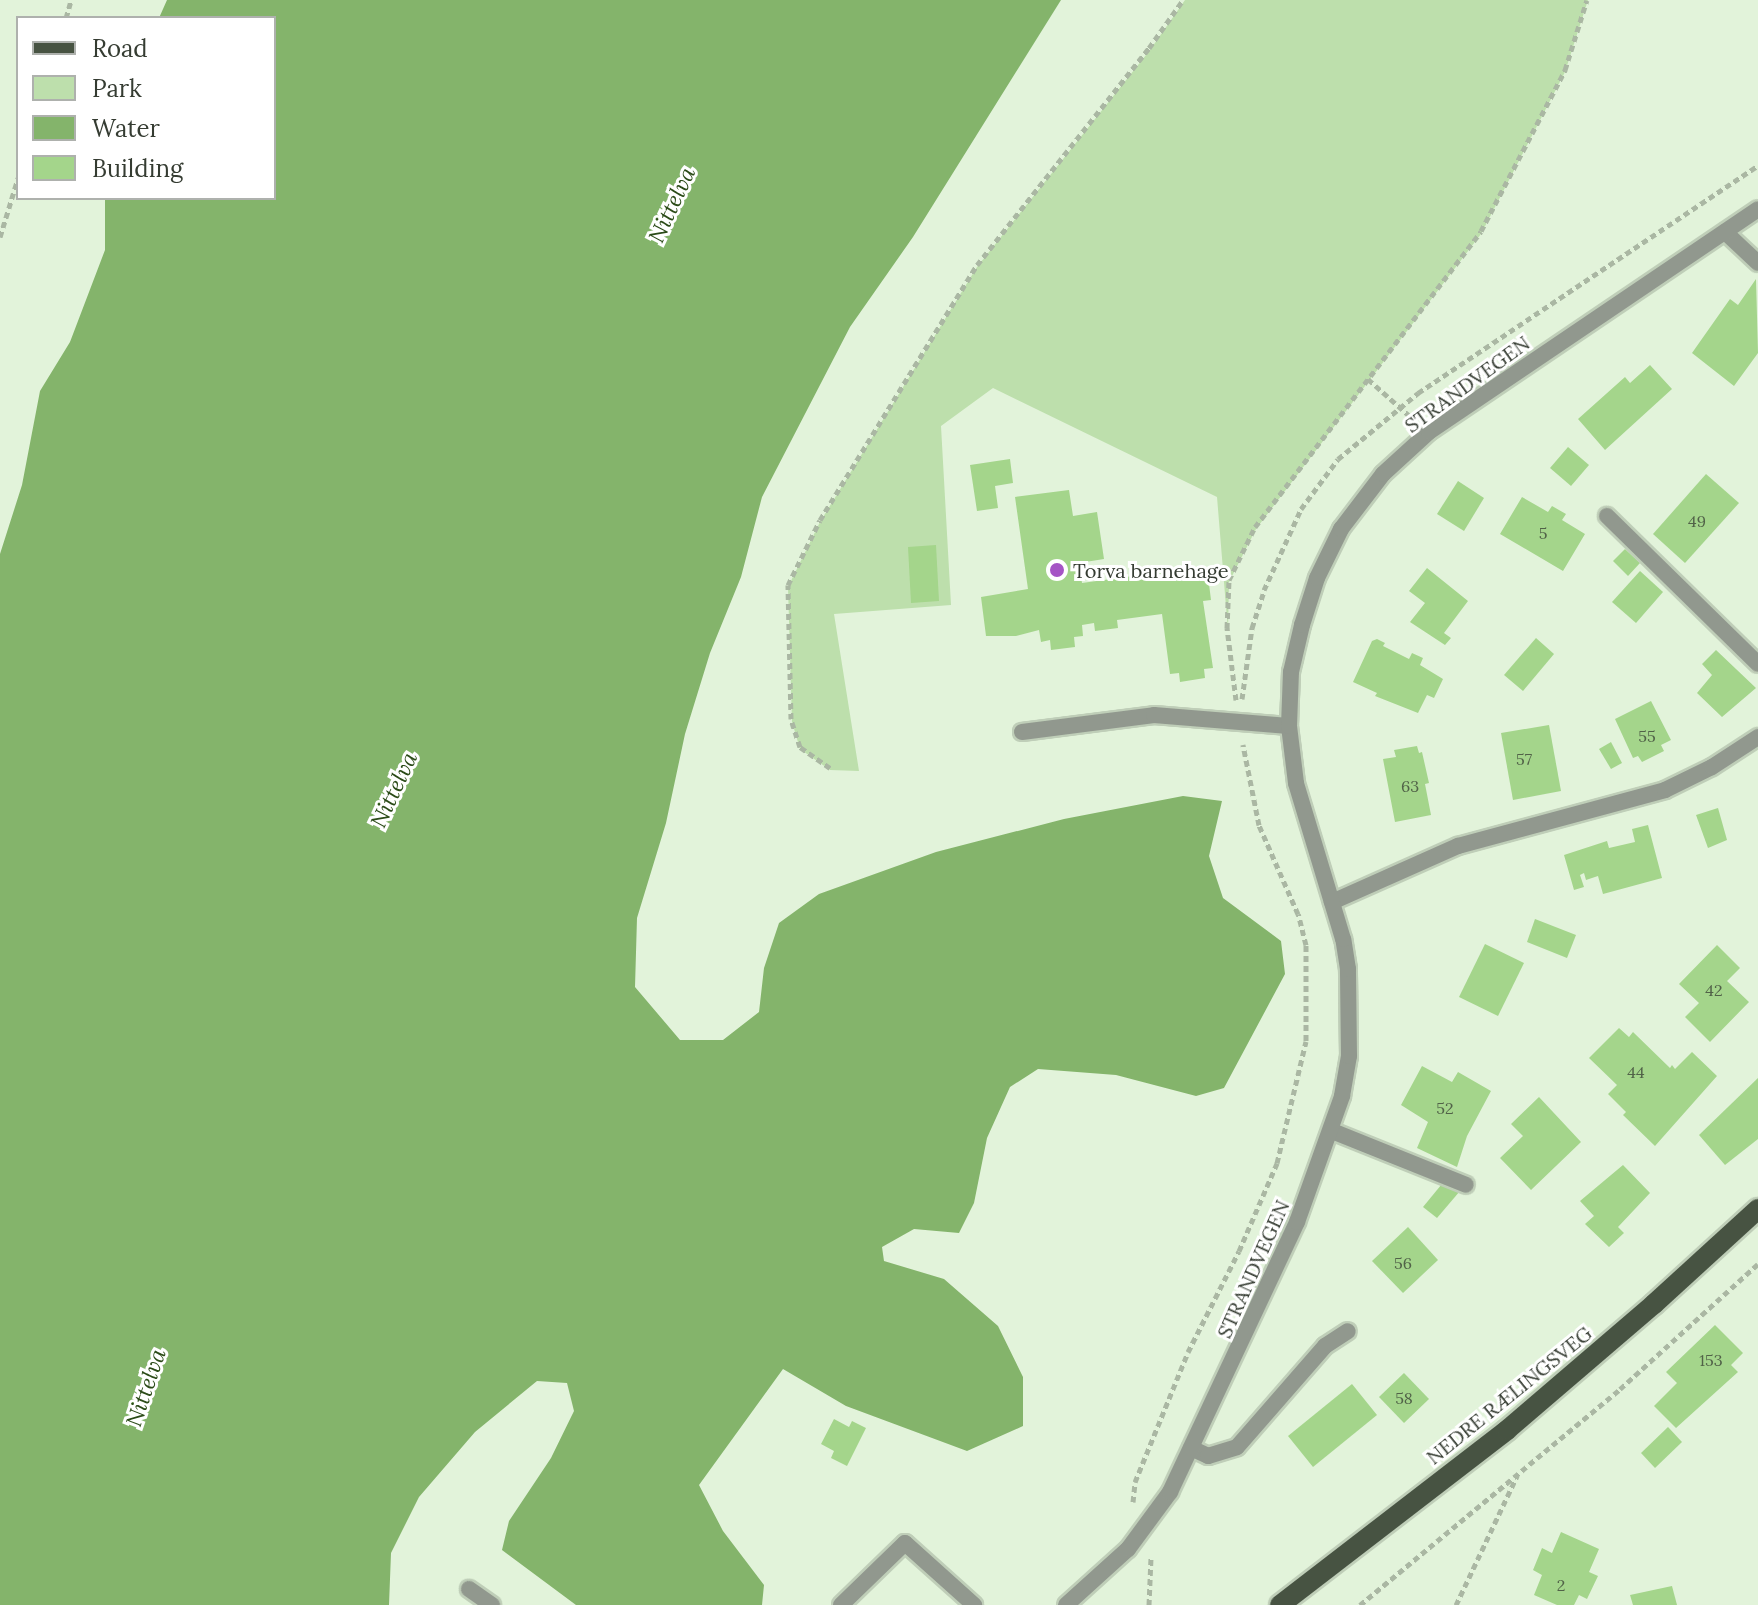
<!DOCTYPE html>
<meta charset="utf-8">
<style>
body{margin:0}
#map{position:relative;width:1758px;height:1605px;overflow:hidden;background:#e2f3da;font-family:Lora,serif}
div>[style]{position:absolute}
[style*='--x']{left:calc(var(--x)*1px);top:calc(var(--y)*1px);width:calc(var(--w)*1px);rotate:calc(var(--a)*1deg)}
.green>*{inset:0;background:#bddfac}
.water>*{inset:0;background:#84b46b}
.building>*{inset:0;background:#a4d58b}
.path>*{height:5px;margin-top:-2.5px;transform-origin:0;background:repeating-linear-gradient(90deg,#aab7a3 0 6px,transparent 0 10px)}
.roads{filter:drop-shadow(2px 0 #bfceb8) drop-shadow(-2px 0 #bfceb8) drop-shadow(0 2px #bfceb8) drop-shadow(0 -2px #bfceb8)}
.service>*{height:16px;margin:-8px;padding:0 8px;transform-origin:8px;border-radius:8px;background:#91988e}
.minor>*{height:16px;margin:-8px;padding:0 8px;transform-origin:8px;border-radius:8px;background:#91988e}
.primary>*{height:20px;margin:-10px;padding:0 10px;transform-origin:10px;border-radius:10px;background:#475342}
.dots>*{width:22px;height:22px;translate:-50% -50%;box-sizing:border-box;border:4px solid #fff;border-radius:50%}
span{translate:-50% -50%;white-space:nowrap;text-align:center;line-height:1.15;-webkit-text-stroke:6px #fff;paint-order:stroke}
.number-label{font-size:16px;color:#516248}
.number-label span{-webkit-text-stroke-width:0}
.street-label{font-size:20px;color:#353c32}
.poi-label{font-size:20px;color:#353c32}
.left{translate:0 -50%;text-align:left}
.water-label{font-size:22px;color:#2b4b18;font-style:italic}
.legend{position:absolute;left:16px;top:16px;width:260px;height:184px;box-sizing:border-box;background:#fff;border:2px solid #aeb1ad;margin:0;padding:10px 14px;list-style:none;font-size:24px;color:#353c32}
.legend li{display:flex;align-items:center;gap:16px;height:40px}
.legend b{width:40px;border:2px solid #aeb1ad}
</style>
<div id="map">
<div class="green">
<div style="clip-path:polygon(1185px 0,1588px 0,1565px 72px,1481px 234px,1256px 529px,1229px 582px,1228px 631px,1217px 497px,993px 388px,941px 426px,951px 605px,834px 614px,859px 771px,830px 770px,800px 749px,792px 722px,788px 587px,820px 522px,977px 267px,1150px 50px)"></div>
</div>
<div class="water">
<div style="clip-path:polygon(167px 0,1061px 0,913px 237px,850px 327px,762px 497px,741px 577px,710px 653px,685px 734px,666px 823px,637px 918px,635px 987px,680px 1040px,723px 1040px,759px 1012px,764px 968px,779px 923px,819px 894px,936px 852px,1064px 819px,1183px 796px,1222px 801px,1209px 856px,1223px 898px,1281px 941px,1285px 974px,1224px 1088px,1196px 1096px,1116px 1075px,1038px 1069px,1010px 1087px,987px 1138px,974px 1203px,959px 1233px,914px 1229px,882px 1247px,884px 1261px,944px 1279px,998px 1326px,1023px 1377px,1023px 1426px,967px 1451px,846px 1406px,783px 1369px,699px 1485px,723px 1531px,764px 1585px,762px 1605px,576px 1605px,502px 1550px,509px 1521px,551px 1458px,574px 1411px,567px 1383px,537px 1381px,475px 1432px,419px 1497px,391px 1553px,389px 1605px,0 1605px,0 554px,22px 485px,40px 391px,70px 342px,105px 250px,105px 198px,274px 198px,274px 18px,159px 18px)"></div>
</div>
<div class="building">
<div style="clip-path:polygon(1756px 279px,1758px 353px,1734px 386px,1692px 353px,1730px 299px,1738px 305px)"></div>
<div style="clip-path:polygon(1650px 365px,1672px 389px,1605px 450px,1578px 419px,1625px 377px,1630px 383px)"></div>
<div style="clip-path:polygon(1568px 447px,1589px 465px,1571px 486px,1550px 468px)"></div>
<div style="clip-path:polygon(1010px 459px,1013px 483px,995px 486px,998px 508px,977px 511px,970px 465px)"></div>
<div style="clip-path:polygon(1706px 474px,1739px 503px,1685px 563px,1653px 534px)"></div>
<div style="clip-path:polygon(1458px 481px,1484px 498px,1464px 531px,1437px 514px)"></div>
<div style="clip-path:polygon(1069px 490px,1073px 516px,1097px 512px,1104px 559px,1079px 563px,1082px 583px,1198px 567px,1200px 577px,1208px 576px,1211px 600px,1203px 601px,1213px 668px,1204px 669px,1205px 678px,1180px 682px,1179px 673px,1170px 674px,1162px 614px,1117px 620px,1118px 628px,1095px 631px,1094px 623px,1082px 625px,1083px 636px,1074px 637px,1075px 647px,1051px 650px,1050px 640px,1041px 642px,1039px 630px,1016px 636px,986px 636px,981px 597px,1028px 589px,1015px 497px)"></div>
<div style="clip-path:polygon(1522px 497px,1548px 512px,1552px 506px,1566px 514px,1562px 520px,1585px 534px,1563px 571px,1500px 534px)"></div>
<div style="clip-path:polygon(936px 545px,939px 601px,911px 603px,908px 547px)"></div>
<div style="clip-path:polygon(1625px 549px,1640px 563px,1628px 576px,1613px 561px)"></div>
<div style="clip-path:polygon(1427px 568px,1468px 601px,1444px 633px,1451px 638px,1445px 645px,1410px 622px,1425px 603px,1409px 591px)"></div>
<div style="clip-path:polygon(1640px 571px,1663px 592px,1636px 623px,1612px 602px)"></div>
<div style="clip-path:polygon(1536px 638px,1554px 654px,1523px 691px,1504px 675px)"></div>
<div style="clip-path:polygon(1377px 639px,1385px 643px,1383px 646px,1409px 659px,1412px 653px,1423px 658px,1420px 665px,1443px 679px,1434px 698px,1427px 695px,1418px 713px,1375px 696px,1377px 693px,1353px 682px,1372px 641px)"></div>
<div style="clip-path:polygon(1716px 650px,1756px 688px,1722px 717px,1697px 693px,1712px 675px,1702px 664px)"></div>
<div style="clip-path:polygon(1651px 701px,1671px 740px,1661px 745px,1664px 751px,1642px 762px,1638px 756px,1633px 758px,1615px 719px)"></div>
<div style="clip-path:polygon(1549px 725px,1561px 791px,1513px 800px,1501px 733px)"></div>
<div style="clip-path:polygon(1611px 742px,1622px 763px,1611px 769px,1599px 749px)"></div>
<div style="clip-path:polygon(1417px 746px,1419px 753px,1422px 752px,1429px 783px,1425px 784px,1431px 815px,1395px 822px,1383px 759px,1396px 757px,1394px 750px)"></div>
<div style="clip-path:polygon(1718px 808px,1727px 840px,1708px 848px,1696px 815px)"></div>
<div style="clip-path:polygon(1648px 825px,1662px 878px,1603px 894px,1598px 876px,1586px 880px,1584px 873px,1580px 875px,1584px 887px,1574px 890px,1564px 855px,1607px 841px,1609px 848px,1635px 842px,1632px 829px)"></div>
<div style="clip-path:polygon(1535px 919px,1576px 935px,1567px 958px,1527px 942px)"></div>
<div style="clip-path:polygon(1485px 944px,1524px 963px,1498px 1016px,1459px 997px)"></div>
<div style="clip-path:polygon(1717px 945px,1740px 968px,1727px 981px,1749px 1002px,1710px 1042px,1685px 1017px,1699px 1003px,1679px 984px)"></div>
<div style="clip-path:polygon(1619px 1028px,1629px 1037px,1633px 1032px,1670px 1068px,1672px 1065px,1675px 1069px,1692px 1052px,1717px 1076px,1655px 1146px,1623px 1115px,1626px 1112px,1608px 1094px,1617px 1085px,1589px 1058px)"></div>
<div style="clip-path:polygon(1422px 1066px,1452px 1082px,1458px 1072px,1491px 1091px,1467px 1136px,1457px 1167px,1417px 1148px,1428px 1122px,1401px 1105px)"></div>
<div style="clip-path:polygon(1758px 1078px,1758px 1139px,1725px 1165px,1699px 1135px)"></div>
<div style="clip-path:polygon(1539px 1097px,1581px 1142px,1531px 1190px,1500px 1158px,1523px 1136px,1511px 1124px)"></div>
<div style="clip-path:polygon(1623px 1165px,1650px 1193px,1618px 1227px,1624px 1233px,1609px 1247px,1585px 1224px,1594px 1216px,1580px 1201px)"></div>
<div style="clip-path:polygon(1446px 1179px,1460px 1191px,1437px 1218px,1423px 1207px)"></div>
<div style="clip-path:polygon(1408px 1227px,1438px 1260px,1403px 1293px,1372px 1261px)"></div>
<div style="clip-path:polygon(1715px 1325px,1743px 1353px,1731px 1365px,1738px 1372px,1676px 1428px,1654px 1406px,1677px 1383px,1666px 1372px)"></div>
<div style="clip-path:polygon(1404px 1373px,1429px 1399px,1404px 1423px,1379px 1397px)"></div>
<div style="clip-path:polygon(1352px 1384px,1377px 1415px,1313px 1467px,1288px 1436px)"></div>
<div style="clip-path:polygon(834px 1419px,849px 1427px,852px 1421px,866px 1428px,847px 1466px,831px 1458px,834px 1451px,821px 1444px)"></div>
<div style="clip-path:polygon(1668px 1427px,1682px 1442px,1655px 1468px,1641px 1453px)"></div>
<div style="clip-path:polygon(1561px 1532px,1599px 1549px,1589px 1572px,1598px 1576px,1587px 1599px,1579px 1595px,1574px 1605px,1557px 1605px,1534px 1595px,1542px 1575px,1533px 1570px,1542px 1548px,1552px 1553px)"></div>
<div style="clip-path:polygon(1672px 1586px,1677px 1605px,1633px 1605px,1630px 1595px)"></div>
</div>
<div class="path">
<div style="--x:66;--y:18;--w:19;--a:-74"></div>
<div style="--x:0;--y:237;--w:62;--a:-73"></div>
<div style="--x:1368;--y:379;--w:60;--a:41.6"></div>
<div style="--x:1242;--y:699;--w:72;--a:-82"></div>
<div style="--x:1252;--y:628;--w:40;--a:-72"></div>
<div style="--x:1264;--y:590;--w:89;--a:-65.4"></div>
<div style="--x:1301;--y:509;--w:62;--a:-53.5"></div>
<div style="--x:1338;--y:459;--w:104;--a:-39.5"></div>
<div style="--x:1418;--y:393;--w:409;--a:-33.8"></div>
<div style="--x:1236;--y:700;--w:73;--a:-97.1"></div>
<div style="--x:1227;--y:628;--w:48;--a:-87.6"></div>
<div style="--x:1229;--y:580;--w:59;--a:-63.9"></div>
<div style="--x:1255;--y:527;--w:372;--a:-52.6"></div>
<div style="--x:1481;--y:231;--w:182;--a:-62.4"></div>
<div style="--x:1565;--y:70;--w:73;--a:-72.6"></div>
<div style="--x:830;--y:768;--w:37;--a:-145"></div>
<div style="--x:800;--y:747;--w:29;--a:-108"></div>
<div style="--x:791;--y:719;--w:134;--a:-91.3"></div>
<div style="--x:788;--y:585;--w:72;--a:-63.8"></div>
<div style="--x:820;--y:520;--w:299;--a:-58.4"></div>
<div style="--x:977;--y:265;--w:277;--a:-51.6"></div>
<div style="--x:1149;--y:48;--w:59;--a:-54.7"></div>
<div style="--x:1133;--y:1502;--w:20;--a:-84"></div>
<div style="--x:1135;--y:1482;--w:140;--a:-67.8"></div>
<div style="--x:1188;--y:1352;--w:113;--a:-63.2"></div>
<div style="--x:1239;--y:1251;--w:96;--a:-66.6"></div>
<div style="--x:1277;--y:1163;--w:125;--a:-76.6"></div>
<div style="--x:1306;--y:1041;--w:96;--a:-90"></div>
<div style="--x:1306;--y:945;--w:32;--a:-104"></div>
<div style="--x:1298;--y:914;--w:97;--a:-113.7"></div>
<div style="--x:1259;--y:825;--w:82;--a:-101.3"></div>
<div style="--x:1149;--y:1605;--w:48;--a:-87.6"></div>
<div style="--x:1360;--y:1605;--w:338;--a:-39.7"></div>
<div style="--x:1620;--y:1389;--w:186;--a:-42.2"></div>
<div style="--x:1456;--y:1605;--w:143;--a:-64.7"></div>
</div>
<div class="roads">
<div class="service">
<div style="--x:1725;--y:232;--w:45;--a:43.2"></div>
<div style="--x:1607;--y:516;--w:211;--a:44.4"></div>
<div style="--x:1022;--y:732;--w:133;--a:-7.3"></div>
<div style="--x:1154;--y:715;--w:135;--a:4.7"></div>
<div style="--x:1332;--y:1131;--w:144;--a:21.9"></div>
<div style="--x:1191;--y:1448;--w:19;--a:25"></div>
<div style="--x:1208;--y:1456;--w:30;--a:-17"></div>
<div style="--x:1237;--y:1447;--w:134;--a:-48.9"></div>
<div style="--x:1325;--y:1346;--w:27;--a:-33"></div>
<div style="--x:469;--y:1589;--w:28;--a:35"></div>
<div style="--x:841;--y:1605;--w:89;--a:-44.1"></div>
<div style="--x:905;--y:1543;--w:93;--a:41.9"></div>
</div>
<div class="minor">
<div style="--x:1332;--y:902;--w:138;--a:-24"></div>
<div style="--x:1458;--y:846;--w:214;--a:-15.1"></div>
<div style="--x:1665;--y:790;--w:52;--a:-26.1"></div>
<div style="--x:1712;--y:767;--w:55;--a:-33.1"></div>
<div style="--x:1066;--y:1605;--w:84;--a:-42.1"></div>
<div style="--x:1128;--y:1549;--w:71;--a:-53.6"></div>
<div style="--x:1170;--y:1492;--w:298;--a:-64.8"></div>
<div style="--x:1297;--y:1222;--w:134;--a:-70.3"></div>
<div style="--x:1342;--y:1096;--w:41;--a:-80.1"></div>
<div style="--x:1349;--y:1056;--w:87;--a:-90.7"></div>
<div style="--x:1348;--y:969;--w:30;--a:-99"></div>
<div style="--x:1343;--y:939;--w:163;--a:-106.8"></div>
<div style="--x:1296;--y:783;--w:57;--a:-97"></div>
<div style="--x:1289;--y:726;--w:54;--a:-87.9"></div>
<div style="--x:1291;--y:672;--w:48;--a:-76.8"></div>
<div style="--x:1302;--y:625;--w:49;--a:-72.3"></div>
<div style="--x:1317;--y:578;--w:55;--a:-63.9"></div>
<div style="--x:1341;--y:529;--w:69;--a:-52.6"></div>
<div style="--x:1383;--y:474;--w:62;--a:-42.4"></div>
<div style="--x:1429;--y:432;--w:397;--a:-34.1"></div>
</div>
<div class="primary">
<div style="--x:1280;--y:1605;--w:287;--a:-37.6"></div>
<div style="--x:1507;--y:1430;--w:194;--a:-40.6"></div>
<div style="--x:1654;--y:1304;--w:141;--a:-42.4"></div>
</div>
</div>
<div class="dots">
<div style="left:1057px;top:570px;background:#a554c5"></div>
</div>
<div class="number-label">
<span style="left:1697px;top:521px">49</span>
<span style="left:1543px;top:533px">5</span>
<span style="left:1647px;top:736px">55</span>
<span style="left:1524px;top:759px">57</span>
<span style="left:1410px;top:786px">63</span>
<span style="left:1714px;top:990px">42</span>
<span style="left:1636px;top:1072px">44</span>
<span style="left:1445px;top:1108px">52</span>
<span style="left:1403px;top:1263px">56</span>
<span style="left:1711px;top:1360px">153</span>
<span style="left:1404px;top:1398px">58</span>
<span style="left:1561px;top:1585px">2</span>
</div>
<div class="street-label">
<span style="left:1467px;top:384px;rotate:-36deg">STRANDVEGEN</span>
<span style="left:1253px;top:1269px;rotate:-66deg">STRANDVEGEN</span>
<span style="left:1509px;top:1395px;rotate:-39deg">NEDRE RÆLINGSVEG</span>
</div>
<div class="poi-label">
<span class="left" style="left:1073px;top:570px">Torva barnehage</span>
</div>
<div class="water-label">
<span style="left:672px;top:205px;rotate:-65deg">Nittelva</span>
<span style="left:394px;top:790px;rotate:-65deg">Nittelva</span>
<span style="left:146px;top:1388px;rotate:-71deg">Nittelva</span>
</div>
<ul class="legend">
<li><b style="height:10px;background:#475342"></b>Road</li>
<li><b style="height:22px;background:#bddfac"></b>Park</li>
<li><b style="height:22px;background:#84b46b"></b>Water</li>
<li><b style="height:22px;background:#a4d58b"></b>Building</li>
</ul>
</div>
